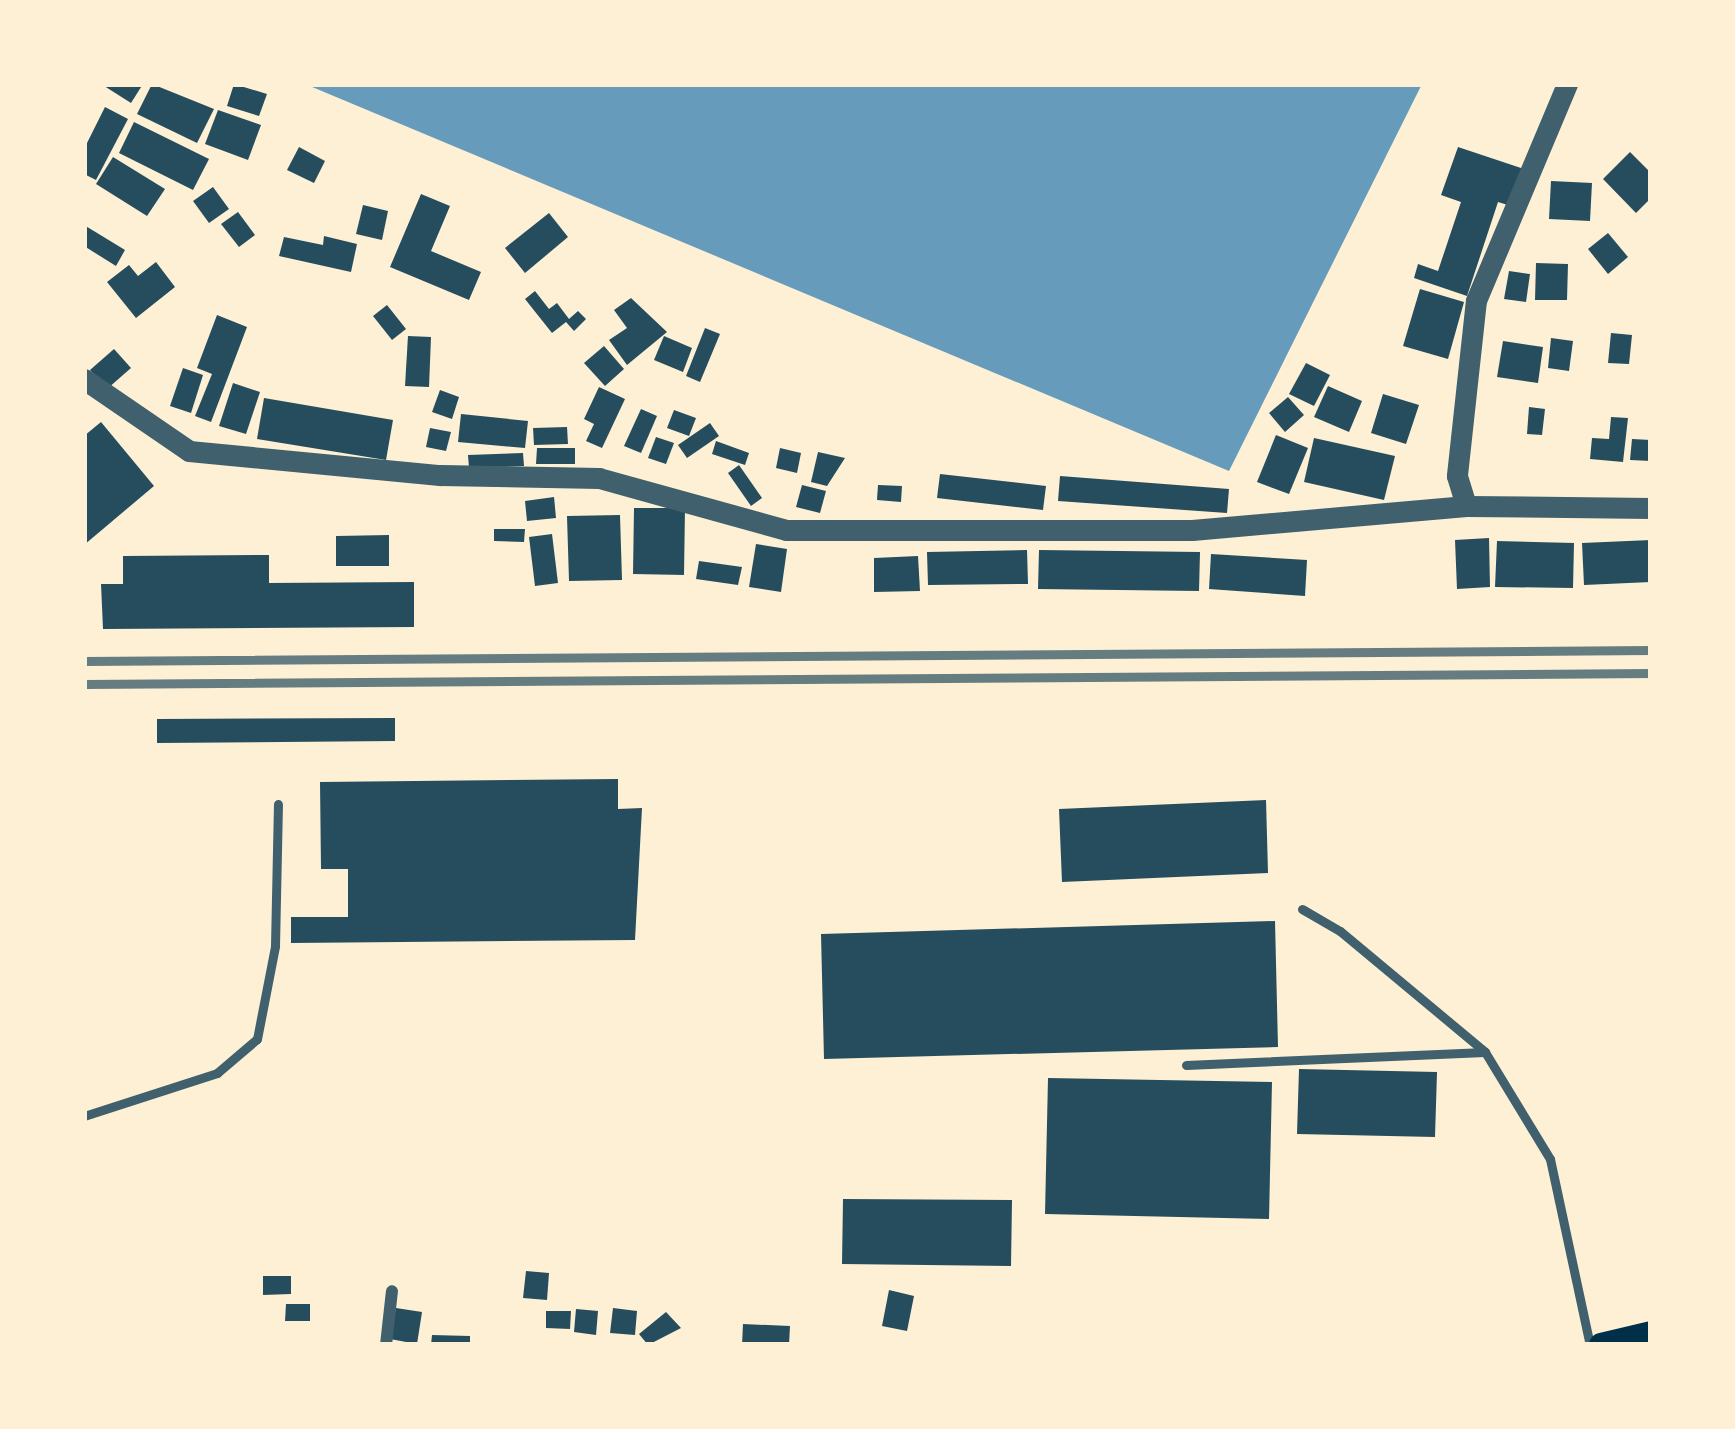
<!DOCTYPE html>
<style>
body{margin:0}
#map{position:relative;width:1735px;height:1429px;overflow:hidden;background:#fdf0d5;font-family:Commissioner,sans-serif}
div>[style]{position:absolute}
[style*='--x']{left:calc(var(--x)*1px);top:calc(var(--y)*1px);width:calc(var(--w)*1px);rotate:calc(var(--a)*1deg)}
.water>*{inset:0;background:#669bbc}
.building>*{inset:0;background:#264d5e}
.service>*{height:9px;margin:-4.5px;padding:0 4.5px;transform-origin:4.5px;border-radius:4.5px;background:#3f606c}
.minor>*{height:12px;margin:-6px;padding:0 6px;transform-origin:6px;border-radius:6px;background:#3f606c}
.tertiary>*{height:21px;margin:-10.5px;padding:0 10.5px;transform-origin:10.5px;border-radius:10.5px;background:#3f606c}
.secondary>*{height:24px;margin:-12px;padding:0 12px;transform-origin:12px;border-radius:12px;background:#003049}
.rail>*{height:9px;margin:-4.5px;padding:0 4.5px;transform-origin:4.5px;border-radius:4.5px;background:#657d81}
span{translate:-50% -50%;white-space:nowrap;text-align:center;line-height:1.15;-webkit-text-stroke:12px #fdf0d5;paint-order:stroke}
.frame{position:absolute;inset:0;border:87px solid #fdf0d5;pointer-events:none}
</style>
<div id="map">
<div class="water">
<div style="clip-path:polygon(305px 84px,1422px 84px,1229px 471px)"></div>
</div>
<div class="building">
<div style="clip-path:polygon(101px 84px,143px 84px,131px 103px)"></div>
<div style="clip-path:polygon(152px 84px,214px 109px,197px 143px,137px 114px)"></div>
<div style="clip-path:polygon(234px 84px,267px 94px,259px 116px,227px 106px)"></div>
<div style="clip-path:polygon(105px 107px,128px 119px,96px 180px,84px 174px,84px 149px)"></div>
<div style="clip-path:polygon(218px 110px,261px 125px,248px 160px,205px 144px)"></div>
<div style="clip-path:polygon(134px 122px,209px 159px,193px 190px,119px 153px)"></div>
<div style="clip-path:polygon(299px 147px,325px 161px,314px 183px,287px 170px)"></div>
<div style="clip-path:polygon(1458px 147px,1524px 169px,1511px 206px,1498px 202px,1467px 296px,1414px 278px,1418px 264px,1438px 271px,1461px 202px,1441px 195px)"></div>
<div style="clip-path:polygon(1630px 152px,1651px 173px,1651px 198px,1636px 213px,1603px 179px)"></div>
<div style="clip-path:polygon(113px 157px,165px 189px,147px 216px,96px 184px)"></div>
<div style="clip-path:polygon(1551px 181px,1592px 183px,1590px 221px,1549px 219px)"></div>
<div style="clip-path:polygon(213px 187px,229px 209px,209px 223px,193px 201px)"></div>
<div style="clip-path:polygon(421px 194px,450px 206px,431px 251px,481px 272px,469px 300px,390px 267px)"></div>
<div style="clip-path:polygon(363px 205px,388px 211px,382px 240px,356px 234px)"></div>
<div style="clip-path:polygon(238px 212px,255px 235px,239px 247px,221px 224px)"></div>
<div style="clip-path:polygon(549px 213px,568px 237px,525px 273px,505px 248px)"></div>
<div style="clip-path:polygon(84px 225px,125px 250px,116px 266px,84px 246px)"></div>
<div style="clip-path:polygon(1608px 233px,1628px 257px,1608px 274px,1588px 249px)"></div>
<div style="clip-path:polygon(324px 236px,357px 244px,351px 272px,279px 256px,284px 237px,323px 245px)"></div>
<div style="clip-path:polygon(156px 262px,175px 287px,136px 318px,107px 282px,129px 265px,138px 276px)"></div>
<div style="clip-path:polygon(1536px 263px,1568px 264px,1567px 300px,1535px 300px)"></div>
<div style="clip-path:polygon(1509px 271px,1530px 274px,1526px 302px,1504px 299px)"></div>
<div style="clip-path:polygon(1420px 289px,1464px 302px,1448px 359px,1403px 346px)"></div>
<div style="clip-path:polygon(535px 291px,549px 309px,557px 303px,569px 319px,578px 311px,586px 319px,574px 331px,566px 322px,552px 333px,525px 299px)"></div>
<div style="clip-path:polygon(631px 298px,667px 332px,627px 365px,609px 340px,627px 328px,614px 310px)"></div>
<div style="clip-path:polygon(387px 305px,406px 329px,392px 340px,373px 316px)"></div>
<div style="clip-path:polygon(217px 315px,247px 327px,211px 422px,195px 416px,212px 374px,197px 368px)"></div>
<div style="clip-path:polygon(705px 328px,720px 334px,700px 382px,686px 376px)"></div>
<div style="clip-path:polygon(1611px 333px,1632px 335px,1629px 364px,1608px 363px)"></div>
<div style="clip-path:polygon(408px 336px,431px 337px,429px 387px,405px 386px)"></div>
<div style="clip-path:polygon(664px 336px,692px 348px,683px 372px,654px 360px)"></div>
<div style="clip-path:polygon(1551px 338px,1573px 341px,1569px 371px,1548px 368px)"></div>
<div style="clip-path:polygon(1503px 341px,1543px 347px,1538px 383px,1497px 377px)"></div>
<div style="clip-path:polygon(604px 346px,624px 369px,605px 386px,584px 363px)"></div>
<div style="clip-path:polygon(114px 349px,131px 368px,107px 389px,90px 370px)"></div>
<div style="clip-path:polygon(1306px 363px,1330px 375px,1314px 406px,1289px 394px)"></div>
<div style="clip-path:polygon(183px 368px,203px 375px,191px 413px,170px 406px)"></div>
<div style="clip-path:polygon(233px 383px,260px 392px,246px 434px,219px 426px)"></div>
<div style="clip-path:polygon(1328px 386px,1362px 401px,1349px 432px,1314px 417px)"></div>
<div style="clip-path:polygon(599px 387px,625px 399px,602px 448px,586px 441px,594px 424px,584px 419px)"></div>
<div style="clip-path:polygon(440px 390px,459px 397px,452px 419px,432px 412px)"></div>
<div style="clip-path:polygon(1383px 394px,1419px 405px,1406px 444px,1371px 433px)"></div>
<div style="clip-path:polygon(1288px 397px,1304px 415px,1285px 432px,1269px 413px)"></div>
<div style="clip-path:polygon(264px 398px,393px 420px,386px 460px,257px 439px)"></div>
<div style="clip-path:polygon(1529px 407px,1545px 409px,1542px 435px,1527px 434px)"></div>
<div style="clip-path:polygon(641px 409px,657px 416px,641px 453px,624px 446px)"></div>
<div style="clip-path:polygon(674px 410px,696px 418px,689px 436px,667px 428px)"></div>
<div style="clip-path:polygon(461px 414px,528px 421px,525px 448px,458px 442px)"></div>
<div style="clip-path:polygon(1611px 417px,1628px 418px,1623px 462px,1590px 459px,1592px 438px,1609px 439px)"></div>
<div style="clip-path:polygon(101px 422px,154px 486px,84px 545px,84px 436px)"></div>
<div style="clip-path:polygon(710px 423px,719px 436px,687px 458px,678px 445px)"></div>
<div style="clip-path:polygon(567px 427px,568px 444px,534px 445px,533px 428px)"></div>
<div style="clip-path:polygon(430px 428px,451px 432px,446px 451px,426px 447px)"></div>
<div style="clip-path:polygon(1276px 435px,1308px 448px,1289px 494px,1257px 482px)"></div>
<div style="clip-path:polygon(656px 437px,674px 443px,666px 464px,648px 458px)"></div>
<div style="clip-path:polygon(1314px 438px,1395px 456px,1384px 500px,1304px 482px)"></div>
<div style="clip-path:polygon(1632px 439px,1651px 440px,1651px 461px,1630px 460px)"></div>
<div style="clip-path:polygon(716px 441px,749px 453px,745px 465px,712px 454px)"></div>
<div style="clip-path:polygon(537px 448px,575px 448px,575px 464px,536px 464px)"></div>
<div style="clip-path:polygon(780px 448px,801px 453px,797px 473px,776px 468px)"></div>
<div style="clip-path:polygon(818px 452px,845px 458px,827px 486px,811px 482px)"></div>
<div style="clip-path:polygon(523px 453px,524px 466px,469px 468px,468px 455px)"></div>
<div style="clip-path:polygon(739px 465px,762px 498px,751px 506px,728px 473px)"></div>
<div style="clip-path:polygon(940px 474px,1046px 486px,1043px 510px,937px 498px)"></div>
<div style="clip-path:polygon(1060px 476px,1229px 489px,1227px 513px,1058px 501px)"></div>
<div style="clip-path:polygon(802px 485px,826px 491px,820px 513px,796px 507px)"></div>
<div style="clip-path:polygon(878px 485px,902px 486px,901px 502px,877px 500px)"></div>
<div style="clip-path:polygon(554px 497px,556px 518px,527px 521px,525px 501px)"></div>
<div style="clip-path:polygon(634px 508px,685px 508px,684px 575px,633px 574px)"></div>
<div style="clip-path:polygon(620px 515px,622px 580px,569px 581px,567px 516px)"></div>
<div style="clip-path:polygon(494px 529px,525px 529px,524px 542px,494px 541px)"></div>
<div style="clip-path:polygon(552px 534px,558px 583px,535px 586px,529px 537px)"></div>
<div style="clip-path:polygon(389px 535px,389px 566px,336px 566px,336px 536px)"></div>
<div style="clip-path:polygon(1489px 538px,1490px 587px,1457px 589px,1455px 540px)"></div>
<div style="clip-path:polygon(1651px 540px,1651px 582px,1584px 585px,1582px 543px)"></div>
<div style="clip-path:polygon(1497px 541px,1574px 543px,1573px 588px,1495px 587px)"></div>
<div style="clip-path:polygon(756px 544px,787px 549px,781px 592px,749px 587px)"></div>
<div style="clip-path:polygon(1027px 550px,1028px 584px,928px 585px,927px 552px)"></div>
<div style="clip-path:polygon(1039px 550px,1200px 552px,1199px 591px,1038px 589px)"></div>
<div style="clip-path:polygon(1211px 554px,1307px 560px,1305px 596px,1209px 589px)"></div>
<div style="clip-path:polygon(269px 555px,269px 583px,414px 582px,414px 627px,103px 629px,101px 584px,123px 584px,123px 556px)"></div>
<div style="clip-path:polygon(918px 556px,920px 591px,874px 592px,874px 558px)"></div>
<div style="clip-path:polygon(699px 561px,742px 567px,738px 585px,696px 579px)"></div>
<div style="clip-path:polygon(395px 718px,395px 741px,157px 743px,157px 719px)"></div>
<div style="clip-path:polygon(618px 779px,618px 809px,642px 808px,635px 940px,291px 943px,291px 917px,348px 917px,348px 869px,321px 869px,320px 782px)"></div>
<div style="clip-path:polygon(1266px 800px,1268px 873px,1062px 882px,1059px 809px)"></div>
<div style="clip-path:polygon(1275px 921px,1278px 1047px,824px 1059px,821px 934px)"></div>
<div style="clip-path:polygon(1299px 1069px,1437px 1072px,1435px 1137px,1297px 1134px)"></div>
<div style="clip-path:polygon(1048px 1078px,1272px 1082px,1269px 1219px,1045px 1214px)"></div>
<div style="clip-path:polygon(843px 1199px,1012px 1200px,1011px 1266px,842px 1264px)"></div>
<div style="clip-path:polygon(526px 1271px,549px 1273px,547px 1300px,523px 1298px)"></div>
<div style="clip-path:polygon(263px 1276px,291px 1276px,291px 1294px,263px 1295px)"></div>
<div style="clip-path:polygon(889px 1290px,914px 1296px,907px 1331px,882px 1326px)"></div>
<div style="clip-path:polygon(286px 1304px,310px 1304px,310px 1321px,285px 1321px)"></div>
<div style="clip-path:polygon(396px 1308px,422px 1312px,417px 1344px,390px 1339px)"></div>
<div style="clip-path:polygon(613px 1308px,637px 1311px,635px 1335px,610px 1333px)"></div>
<div style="clip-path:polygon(576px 1309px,598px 1311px,596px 1335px,574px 1332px)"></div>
<div style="clip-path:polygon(546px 1311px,571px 1311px,570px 1329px,546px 1328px)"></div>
<div style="clip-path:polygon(666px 1312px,681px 1328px,648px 1345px,639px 1334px)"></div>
<div style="clip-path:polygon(743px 1324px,790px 1326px,789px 1345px,742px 1345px)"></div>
<div style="clip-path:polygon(432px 1335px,470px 1336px,470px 1345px,431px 1345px)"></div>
</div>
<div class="service">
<div style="--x:1302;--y:909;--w:44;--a:30.1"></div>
<div style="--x:1340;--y:931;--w:189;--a:39.8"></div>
<div style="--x:1485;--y:1052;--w:125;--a:58.7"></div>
<div style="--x:1550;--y:1159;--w:190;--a:77.9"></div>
<div style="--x:1186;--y:1065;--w:299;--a:-2.5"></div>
<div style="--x:84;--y:1116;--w:140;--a:-17.9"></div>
<div style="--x:217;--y:1073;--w:52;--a:-40.4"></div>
<div style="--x:257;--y:1039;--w:95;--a:-79"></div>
<div style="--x:275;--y:946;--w:142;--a:-88.8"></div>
</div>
<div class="minor">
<div style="--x:386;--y:1345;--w:54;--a:-83.7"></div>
</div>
<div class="tertiary">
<div style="--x:1567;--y:84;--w:234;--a:112.8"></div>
<div style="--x:1476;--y:300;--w:177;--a:96.2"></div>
<div style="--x:1457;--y:476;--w:31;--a:73"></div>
<div style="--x:1466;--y:506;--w:185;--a:0.6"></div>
<div style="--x:84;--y:379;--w:127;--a:34.4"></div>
<div style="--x:189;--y:451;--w:252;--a:5.5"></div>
<div style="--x:440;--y:475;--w:159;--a:1.1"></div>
<div style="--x:599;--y:478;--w:194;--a:15.5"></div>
<div style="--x:786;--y:530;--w:406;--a:0"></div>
<div style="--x:1192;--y:530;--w:275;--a:-5"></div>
</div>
<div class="secondary">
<div style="--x:1601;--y:1345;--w:51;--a:-13.5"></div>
</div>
<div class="rail">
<div style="--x:84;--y:661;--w:1567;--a:-0.4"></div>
<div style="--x:84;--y:684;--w:1567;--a:-0.4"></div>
</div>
<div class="frame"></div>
</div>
